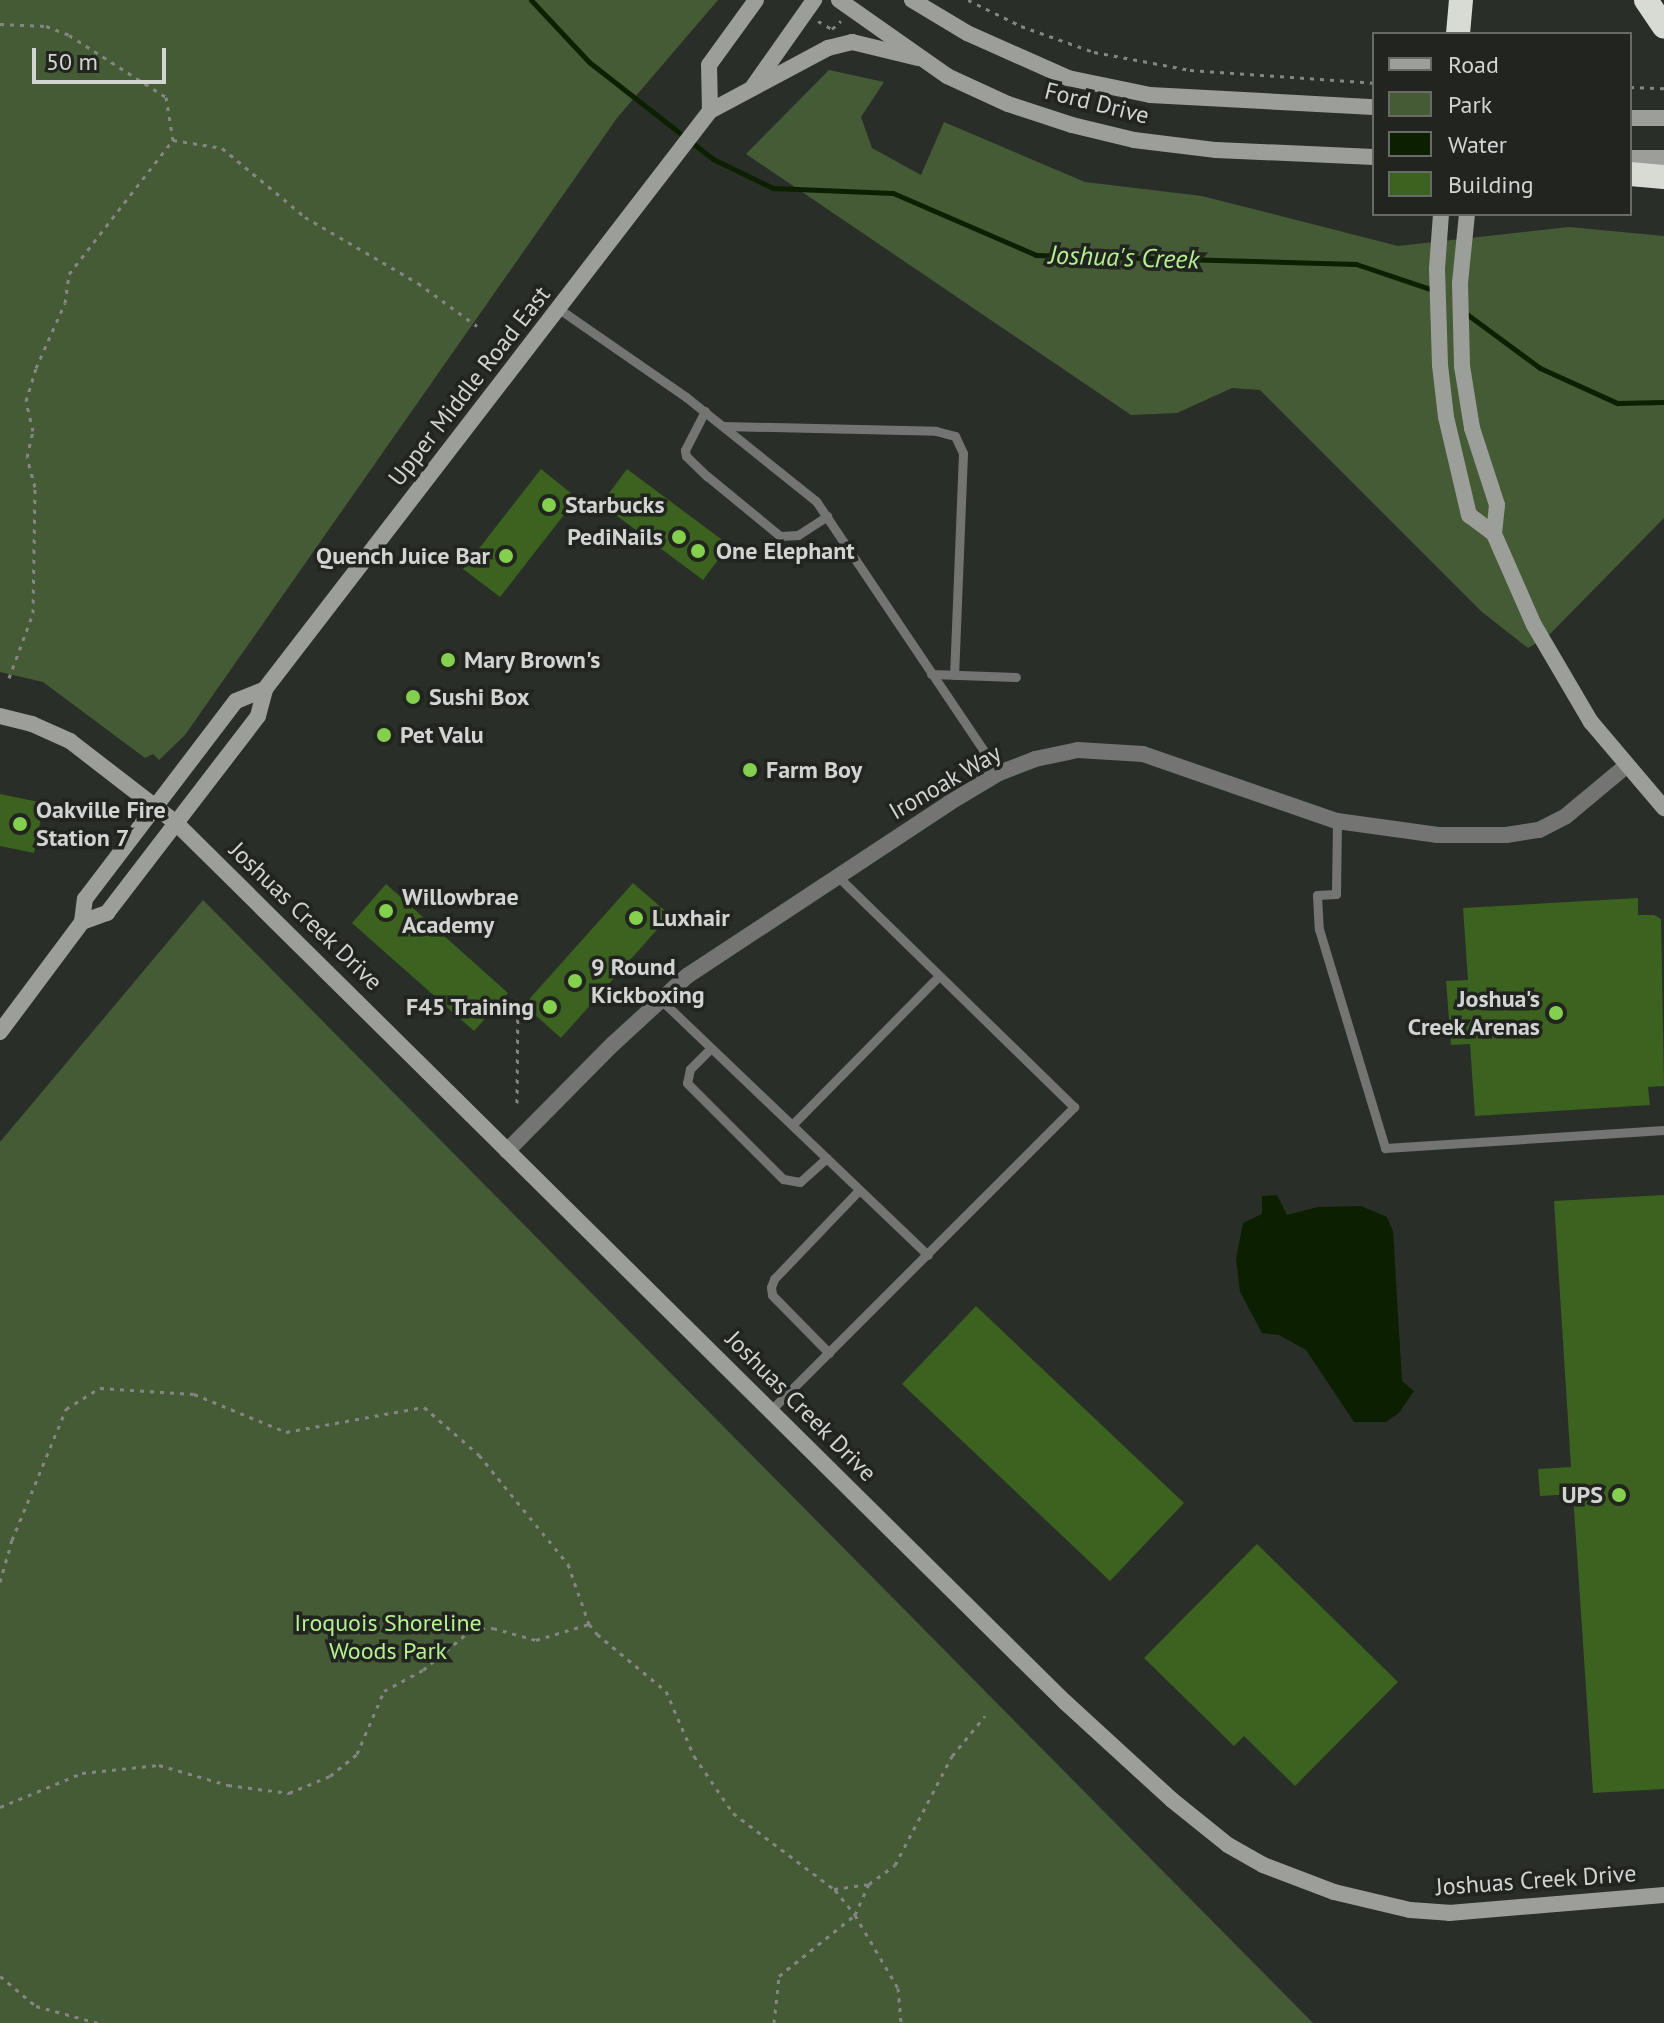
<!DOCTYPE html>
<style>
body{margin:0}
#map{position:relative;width:1664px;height:2023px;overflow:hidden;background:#2a2e29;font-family:"PT Sans",sans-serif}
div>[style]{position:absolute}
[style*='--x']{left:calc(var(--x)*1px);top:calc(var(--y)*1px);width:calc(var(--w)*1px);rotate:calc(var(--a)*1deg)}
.green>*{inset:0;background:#445b36}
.water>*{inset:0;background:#0c2000}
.stream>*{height:5px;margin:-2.5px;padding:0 2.5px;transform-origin:2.5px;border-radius:2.5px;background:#0c2000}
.building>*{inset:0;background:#3b621e}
.path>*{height:3px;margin-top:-1.5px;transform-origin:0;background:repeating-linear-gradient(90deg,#838682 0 4px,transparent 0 10px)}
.lane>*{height:9px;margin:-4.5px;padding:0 4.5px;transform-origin:4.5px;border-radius:4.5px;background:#747573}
.street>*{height:16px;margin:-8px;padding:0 8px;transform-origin:8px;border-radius:8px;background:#747573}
.secondary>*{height:16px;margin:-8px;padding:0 8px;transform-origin:8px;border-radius:8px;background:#9c9e9a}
.highway>*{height:24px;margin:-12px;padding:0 12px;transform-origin:12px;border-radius:12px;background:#d7dbd4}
.dots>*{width:22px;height:22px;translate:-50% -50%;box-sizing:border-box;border:4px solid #21241f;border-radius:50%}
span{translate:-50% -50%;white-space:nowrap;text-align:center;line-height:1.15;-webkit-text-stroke:7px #21241f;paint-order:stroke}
.street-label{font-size:24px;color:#d1d4d0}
.poi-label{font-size:24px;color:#d1d4d0;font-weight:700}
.left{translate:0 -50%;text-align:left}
.right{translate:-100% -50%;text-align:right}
.park-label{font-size:24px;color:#b5f091}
.water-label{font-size:26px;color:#b5f092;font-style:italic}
.legend{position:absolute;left:1372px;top:32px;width:260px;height:184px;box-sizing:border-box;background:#21241f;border:2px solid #676a66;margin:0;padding:10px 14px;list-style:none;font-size:24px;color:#d1d4d0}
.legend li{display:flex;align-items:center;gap:16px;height:40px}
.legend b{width:40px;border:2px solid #676a66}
.scale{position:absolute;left:32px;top:48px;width:134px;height:36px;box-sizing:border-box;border:4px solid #d1d4d0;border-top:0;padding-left:10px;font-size:24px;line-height:28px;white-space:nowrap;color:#d1d4d0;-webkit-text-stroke:6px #21241f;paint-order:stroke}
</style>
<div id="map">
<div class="green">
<div style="clip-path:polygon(0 0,718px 0,617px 118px,185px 735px,159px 760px,153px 754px,145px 758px,43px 682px,0 672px)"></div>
<div style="clip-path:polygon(829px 70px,884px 82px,861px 117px,872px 148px,921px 175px,944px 122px,1085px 182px,1202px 196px,1398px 246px,1569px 227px,1664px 236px,1664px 518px,1546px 638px,1528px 648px,1482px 612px,1260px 390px,1232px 388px,1177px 413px,1131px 415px,746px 154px)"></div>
<div style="clip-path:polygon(203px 900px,1313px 2023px,0 2023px,0 1142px)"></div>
</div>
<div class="water">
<div style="clip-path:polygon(1277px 1195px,1287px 1215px,1318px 1207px,1361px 1206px,1387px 1217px,1393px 1231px,1402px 1381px,1414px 1391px,1399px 1413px,1386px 1422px,1354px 1422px,1306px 1350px,1279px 1335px,1262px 1333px,1240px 1292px,1236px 1259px,1243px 1223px,1262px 1214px,1262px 1196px)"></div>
</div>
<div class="stream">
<div style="--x:531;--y:0;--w:85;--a:46.9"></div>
<div style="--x:589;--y:62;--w:157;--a:38"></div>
<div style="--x:713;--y:159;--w:67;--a:25.8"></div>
<div style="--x:773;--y:188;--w:120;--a:2.4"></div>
<div style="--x:893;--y:193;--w:156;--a:23.4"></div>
<div style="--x:1036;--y:255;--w:320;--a:1.6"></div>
<div style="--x:1356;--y:264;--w:81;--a:18.7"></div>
<div style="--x:1464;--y:312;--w:94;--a:36.4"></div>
<div style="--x:1540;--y:368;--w:85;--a:24.4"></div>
<div style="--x:1617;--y:403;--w:47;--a:-1.2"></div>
</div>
<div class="building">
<div style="clip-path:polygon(541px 469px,577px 498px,500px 597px,463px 569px)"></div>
<div style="clip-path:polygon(627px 469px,729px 545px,703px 580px,601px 504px)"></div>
<div style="clip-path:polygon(0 794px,44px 803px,34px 853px,0 846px)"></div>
<div style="clip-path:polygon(633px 883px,670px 915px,561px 1038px,524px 1005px)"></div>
<div style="clip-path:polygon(386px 884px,508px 993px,474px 1031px,352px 923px)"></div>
<div style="clip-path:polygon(1638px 898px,1638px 915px,1654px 915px,1661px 919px,1664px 1086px,1648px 1087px,1650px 1105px,1475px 1116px,1470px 1044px,1451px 1045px,1446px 981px,1468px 980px,1463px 908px)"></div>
<div style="clip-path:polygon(1664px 1195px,1664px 1789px,1593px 1793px,1573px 1494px,1540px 1496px,1538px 1469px,1571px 1467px,1554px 1201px)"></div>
<div style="clip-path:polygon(976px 1306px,1184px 1503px,1110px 1581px,902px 1384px)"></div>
<div style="clip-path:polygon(1257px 1544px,1398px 1682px,1295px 1786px,1244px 1736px,1234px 1746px,1144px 1658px)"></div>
</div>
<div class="path">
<div style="--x:968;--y:0;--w:59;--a:26.1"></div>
<div style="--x:1021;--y:26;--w:77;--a:19.6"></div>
<div style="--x:1094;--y:52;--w:98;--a:10.6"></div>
<div style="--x:1190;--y:70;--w:184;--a:4"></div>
<div style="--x:818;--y:21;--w:16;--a:30"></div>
<div style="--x:832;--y:29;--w:12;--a:-42"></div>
<div style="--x:0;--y:24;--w:46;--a:2.5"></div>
<div style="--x:46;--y:26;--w:25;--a:21"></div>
<div style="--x:69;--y:35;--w:115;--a:32.6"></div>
<div style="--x:166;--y:97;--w:44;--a:80.8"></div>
<div style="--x:1630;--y:87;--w:34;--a:2"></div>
<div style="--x:9;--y:678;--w:69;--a:-69.7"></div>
<div style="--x:33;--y:613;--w:126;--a:-89.1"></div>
<div style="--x:35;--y:487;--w:31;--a:-105"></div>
<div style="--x:27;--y:457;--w:27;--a:-77"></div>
<div style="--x:33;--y:431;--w:31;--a:-103"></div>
<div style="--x:26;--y:401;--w:34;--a:-73"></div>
<div style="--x:36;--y:368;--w:71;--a:-66"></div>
<div style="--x:65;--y:303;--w:29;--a:-82"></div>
<div style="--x:69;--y:274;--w:170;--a:-52.2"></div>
<div style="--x:173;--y:140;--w:50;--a:9.3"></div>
<div style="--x:222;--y:148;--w:108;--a:39.7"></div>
<div style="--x:305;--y:217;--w:131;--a:30.3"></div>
<div style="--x:418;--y:283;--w:73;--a:36.1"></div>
<div style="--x:517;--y:1103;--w:106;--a:-89.5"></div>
<div style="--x:0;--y:1582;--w:44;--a:-74.1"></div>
<div style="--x:12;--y:1540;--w:142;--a:-67.6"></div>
<div style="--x:66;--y:1409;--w:40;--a:-32"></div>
<div style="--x:100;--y:1388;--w:94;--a:3.7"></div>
<div style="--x:194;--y:1394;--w:100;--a:22.4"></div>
<div style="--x:286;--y:1432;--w:140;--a:-10.3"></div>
<div style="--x:424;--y:1407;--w:73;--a:41.1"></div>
<div style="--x:479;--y:1455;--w:141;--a:50.8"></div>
<div style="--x:568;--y:1564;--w:64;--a:70.7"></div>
<div style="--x:589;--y:1624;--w:13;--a:51"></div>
<div style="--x:597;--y:1634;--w:89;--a:39.6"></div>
<div style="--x:666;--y:1691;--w:71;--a:66.7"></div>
<div style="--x:694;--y:1756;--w:69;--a:55.6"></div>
<div style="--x:733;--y:1813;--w:126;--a:37"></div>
<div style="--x:834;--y:1889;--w:35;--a:-8"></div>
<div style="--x:0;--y:1807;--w:89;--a:-22.5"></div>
<div style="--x:82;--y:1773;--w:77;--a:-5.9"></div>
<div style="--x:159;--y:1765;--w:72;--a:16.2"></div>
<div style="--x:228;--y:1785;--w:62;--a:7.5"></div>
<div style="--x:289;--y:1793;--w:44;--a:-22.5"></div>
<div style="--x:330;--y:1776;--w:35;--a:-39"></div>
<div style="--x:357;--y:1754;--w:69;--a:-66.8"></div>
<div style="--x:384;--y:1691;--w:44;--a:-28.3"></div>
<div style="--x:423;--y:1670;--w:62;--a:-39.8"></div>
<div style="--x:471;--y:1630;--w:22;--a:-5"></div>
<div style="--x:493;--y:1628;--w:45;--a:15.6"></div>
<div style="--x:536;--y:1640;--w:55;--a:-16.8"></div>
<div style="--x:835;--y:1890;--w:32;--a:51"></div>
<div style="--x:855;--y:1915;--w:85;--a:59.5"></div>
<div style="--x:898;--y:1988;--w:35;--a:85"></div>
<div style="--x:0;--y:1976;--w:47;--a:39.8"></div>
<div style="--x:36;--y:2006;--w:64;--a:15.3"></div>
<div style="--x:774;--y:2023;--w:47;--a:-83.9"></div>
<div style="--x:779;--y:1976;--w:97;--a:-38.8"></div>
<div style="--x:855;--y:1915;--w:34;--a:-66"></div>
<div style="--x:869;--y:1884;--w:32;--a:-36"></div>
<div style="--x:895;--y:1865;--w:123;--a:-62.4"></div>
<div style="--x:952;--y:1756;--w:52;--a:-50.5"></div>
</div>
<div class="lane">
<div style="--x:559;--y:309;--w:155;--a:34.7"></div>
<div style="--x:686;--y:397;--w:166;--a:38.7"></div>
<div style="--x:816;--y:501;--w:328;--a:56.1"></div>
<div style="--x:705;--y:411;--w:44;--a:117.1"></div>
<div style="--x:685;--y:450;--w:6;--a:81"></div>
<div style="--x:686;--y:456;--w:29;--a:44"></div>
<div style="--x:707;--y:476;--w:94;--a:39.4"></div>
<div style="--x:780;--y:536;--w:18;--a:-3"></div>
<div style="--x:798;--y:535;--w:35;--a:-33"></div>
<div style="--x:723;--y:426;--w:213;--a:1.3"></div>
<div style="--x:936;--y:431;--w:20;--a:15"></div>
<div style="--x:955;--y:436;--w:19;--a:65"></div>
<div style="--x:963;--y:453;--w:222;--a:92.3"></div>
<div style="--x:931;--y:674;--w:85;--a:2"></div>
<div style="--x:1337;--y:821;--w:73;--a:90.8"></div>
<div style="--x:1336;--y:894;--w:19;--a:177"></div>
<div style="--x:1317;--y:895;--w:34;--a:87"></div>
<div style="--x:1319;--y:929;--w:229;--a:73.2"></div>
<div style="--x:1385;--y:1148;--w:280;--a:-3.7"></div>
<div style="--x:661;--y:1000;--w:369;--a:43.7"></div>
<div style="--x:711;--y:1048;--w:30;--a:135"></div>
<div style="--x:690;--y:1069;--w:14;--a:102"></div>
<div style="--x:687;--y:1083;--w:136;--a:45"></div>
<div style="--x:783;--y:1179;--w:17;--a:10"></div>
<div style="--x:800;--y:1182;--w:36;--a:-42"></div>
<div style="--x:792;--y:1125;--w:209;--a:-45.4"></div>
<div style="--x:829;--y:1353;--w:81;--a:-134.5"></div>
<div style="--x:772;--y:1295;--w:8;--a:-97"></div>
<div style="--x:771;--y:1287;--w:9;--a:-69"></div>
<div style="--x:774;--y:1279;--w:123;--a:-46.3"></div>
<div style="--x:771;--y:1410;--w:429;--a:-45"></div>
<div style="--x:1074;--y:1107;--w:331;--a:-135.7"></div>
</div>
<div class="street">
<div style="--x:507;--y:1151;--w:151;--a:-45.3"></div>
<div style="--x:613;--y:1044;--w:100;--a:-42.6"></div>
<div style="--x:687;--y:976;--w:314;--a:-33.4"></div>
<div style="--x:949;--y:803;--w:58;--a:-31"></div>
<div style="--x:999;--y:773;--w:39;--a:-21"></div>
<div style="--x:1035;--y:759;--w:44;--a:-11.8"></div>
<div style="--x:1078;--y:750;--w:65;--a:3.5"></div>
<div style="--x:1143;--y:754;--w:205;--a:19.1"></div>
<div style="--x:1337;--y:821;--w:102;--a:7.9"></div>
<div style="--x:1438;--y:835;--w:68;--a:0"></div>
<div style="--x:1506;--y:835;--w:33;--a:-9"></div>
<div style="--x:1539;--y:830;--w:30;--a:-27"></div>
<div style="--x:1566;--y:816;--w:78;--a:-39.8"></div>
</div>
<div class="secondary">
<div style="--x:839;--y:0;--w:132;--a:35.1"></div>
<div style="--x:947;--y:76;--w:67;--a:24.7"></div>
<div style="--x:1008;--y:104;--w:67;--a:18.2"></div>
<div style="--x:1072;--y:125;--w:64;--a:13.6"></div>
<div style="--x:1134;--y:140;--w:83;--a:7"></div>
<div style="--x:1216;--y:150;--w:158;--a:2.5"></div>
<div style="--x:912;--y:0;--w:64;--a:31"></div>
<div style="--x:967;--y:33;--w:111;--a:24"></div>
<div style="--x:1068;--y:78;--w:84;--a:11.7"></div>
<div style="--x:1150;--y:95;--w:224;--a:3.1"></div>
<div style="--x:752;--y:88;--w:108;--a:-54.8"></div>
<div style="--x:710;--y:111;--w:46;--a:-91.2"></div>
<div style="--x:709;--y:65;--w:80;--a:-54.1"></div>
<div style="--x:1630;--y:118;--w:34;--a:0"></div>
<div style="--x:1630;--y:158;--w:34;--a:0"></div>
<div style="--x:1441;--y:214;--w:55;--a:94.2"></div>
<div style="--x:1437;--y:269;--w:96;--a:88.2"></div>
<div style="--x:1440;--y:365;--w:52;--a:83.4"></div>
<div style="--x:1446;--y:417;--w:101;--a:76.8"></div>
<div style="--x:1469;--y:515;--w:31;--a:37"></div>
<div style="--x:1494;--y:534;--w:99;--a:66.3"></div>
<div style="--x:1534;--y:625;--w:113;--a:59.6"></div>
<div style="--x:1591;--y:722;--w:113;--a:49.7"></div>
<div style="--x:1467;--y:214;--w:69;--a:95.8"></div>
<div style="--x:1460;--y:283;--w:83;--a:88.6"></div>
<div style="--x:1462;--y:366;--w:63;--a:80.8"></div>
<div style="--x:1472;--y:428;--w:81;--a:72"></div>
<div style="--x:1497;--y:505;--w:29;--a:96"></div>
<div style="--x:0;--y:716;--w:33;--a:14"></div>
<div style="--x:32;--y:724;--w:42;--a:24.1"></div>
<div style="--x:70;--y:741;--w:134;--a:37.7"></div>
<div style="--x:176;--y:823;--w:1250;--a:44.68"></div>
<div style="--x:1065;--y:1702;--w:145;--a:42.5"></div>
<div style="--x:1172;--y:1800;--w:72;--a:38.8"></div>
<div style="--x:1228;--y:1845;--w:40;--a:29.7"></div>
<div style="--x:1263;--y:1865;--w:76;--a:20.8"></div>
<div style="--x:1334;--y:1892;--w:78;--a:13.3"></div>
<div style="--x:1410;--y:1910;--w:39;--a:4"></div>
<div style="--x:1449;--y:1913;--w:216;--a:-4.8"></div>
<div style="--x:82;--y:922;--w:27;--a:-20"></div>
<div style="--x:107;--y:913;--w:248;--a:-52.5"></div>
<div style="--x:258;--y:716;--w:28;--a:-75"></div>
<div style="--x:265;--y:689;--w:729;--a:-52.41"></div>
<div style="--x:710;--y:111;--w:134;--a:-28.1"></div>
<div style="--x:828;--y:48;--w:25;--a:-14"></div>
<div style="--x:852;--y:42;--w:68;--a:13.6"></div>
<div style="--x:0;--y:1032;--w:137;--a:-53.3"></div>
<div style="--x:82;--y:922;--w:23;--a:-83"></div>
<div style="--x:85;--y:899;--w:249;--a:-52.7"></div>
<div style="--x:236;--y:701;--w:31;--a:-22"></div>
</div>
<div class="highway">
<div style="--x:1646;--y:0;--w:32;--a:56"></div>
<div style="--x:1458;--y:34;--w:34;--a:-85"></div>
<div style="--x:1630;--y:174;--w:34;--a:5"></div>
</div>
<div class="dots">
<div style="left:549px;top:505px;background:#84d04e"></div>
<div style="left:679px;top:537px;background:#84d04e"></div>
<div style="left:698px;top:551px;background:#84d04e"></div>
<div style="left:506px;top:556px;background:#84d04e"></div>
<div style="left:448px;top:660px;background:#84d04e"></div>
<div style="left:413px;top:697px;background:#84d04e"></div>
<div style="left:384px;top:735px;background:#84d04e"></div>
<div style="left:750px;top:770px;background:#84d04e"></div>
<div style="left:20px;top:824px;background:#84d04e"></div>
<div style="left:386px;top:911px;background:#84d04e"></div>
<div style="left:636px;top:918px;background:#84d04e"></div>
<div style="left:575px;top:981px;background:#84d04e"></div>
<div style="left:550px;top:1007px;background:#84d04e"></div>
<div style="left:1556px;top:1013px;background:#84d04e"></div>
<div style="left:1619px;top:1495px;background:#84d04e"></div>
</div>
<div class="street-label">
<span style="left:1097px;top:103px;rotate:14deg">Ford Drive</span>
<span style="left:469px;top:386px;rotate:-52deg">Upper Middle Road East</span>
<span style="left:945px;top:782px;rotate:-30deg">Ironoak Way</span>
<span style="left:306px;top:916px;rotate:44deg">Joshuas Creek Drive</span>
<span style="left:801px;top:1406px;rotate:45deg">Joshuas Creek Drive</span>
<span style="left:1536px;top:1880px;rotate:-4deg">Joshuas Creek Drive</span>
</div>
<div class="poi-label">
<span class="left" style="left:565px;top:505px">Starbucks</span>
<span class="right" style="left:663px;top:537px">PediNails</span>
<span class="left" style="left:716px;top:551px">One Elephant</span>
<span class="right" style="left:490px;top:556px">Quench Juice Bar</span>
<span class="left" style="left:464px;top:660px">Mary Brown's</span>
<span class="left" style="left:429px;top:697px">Sushi Box</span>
<span class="left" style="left:400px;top:735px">Pet Valu</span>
<span class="left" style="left:766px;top:770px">Farm Boy</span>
<span class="left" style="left:36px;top:824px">Oakville Fire<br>Station 7</span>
<span class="left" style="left:402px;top:911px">Willowbrae<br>Academy</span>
<span class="left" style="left:652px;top:918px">Luxhair</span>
<span class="left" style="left:591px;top:981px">9 Round<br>Kickboxing</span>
<span class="right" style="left:1540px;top:1013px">Joshua's<br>Creek Arenas</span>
<span class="right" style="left:534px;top:1007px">F45 Training</span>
<span class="right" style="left:1603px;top:1495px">UPS</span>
</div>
<div class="park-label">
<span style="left:388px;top:1637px">Iroquois Shoreline<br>Woods Park</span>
</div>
<div class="water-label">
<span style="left:1124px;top:257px;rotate:2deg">Joshua's Creek</span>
</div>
<ul class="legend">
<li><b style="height:10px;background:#9c9e9a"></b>Road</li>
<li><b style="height:22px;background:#445b36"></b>Park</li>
<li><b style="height:22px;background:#0c2000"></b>Water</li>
<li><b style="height:22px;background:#3b621e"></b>Building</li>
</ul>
<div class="scale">50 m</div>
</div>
